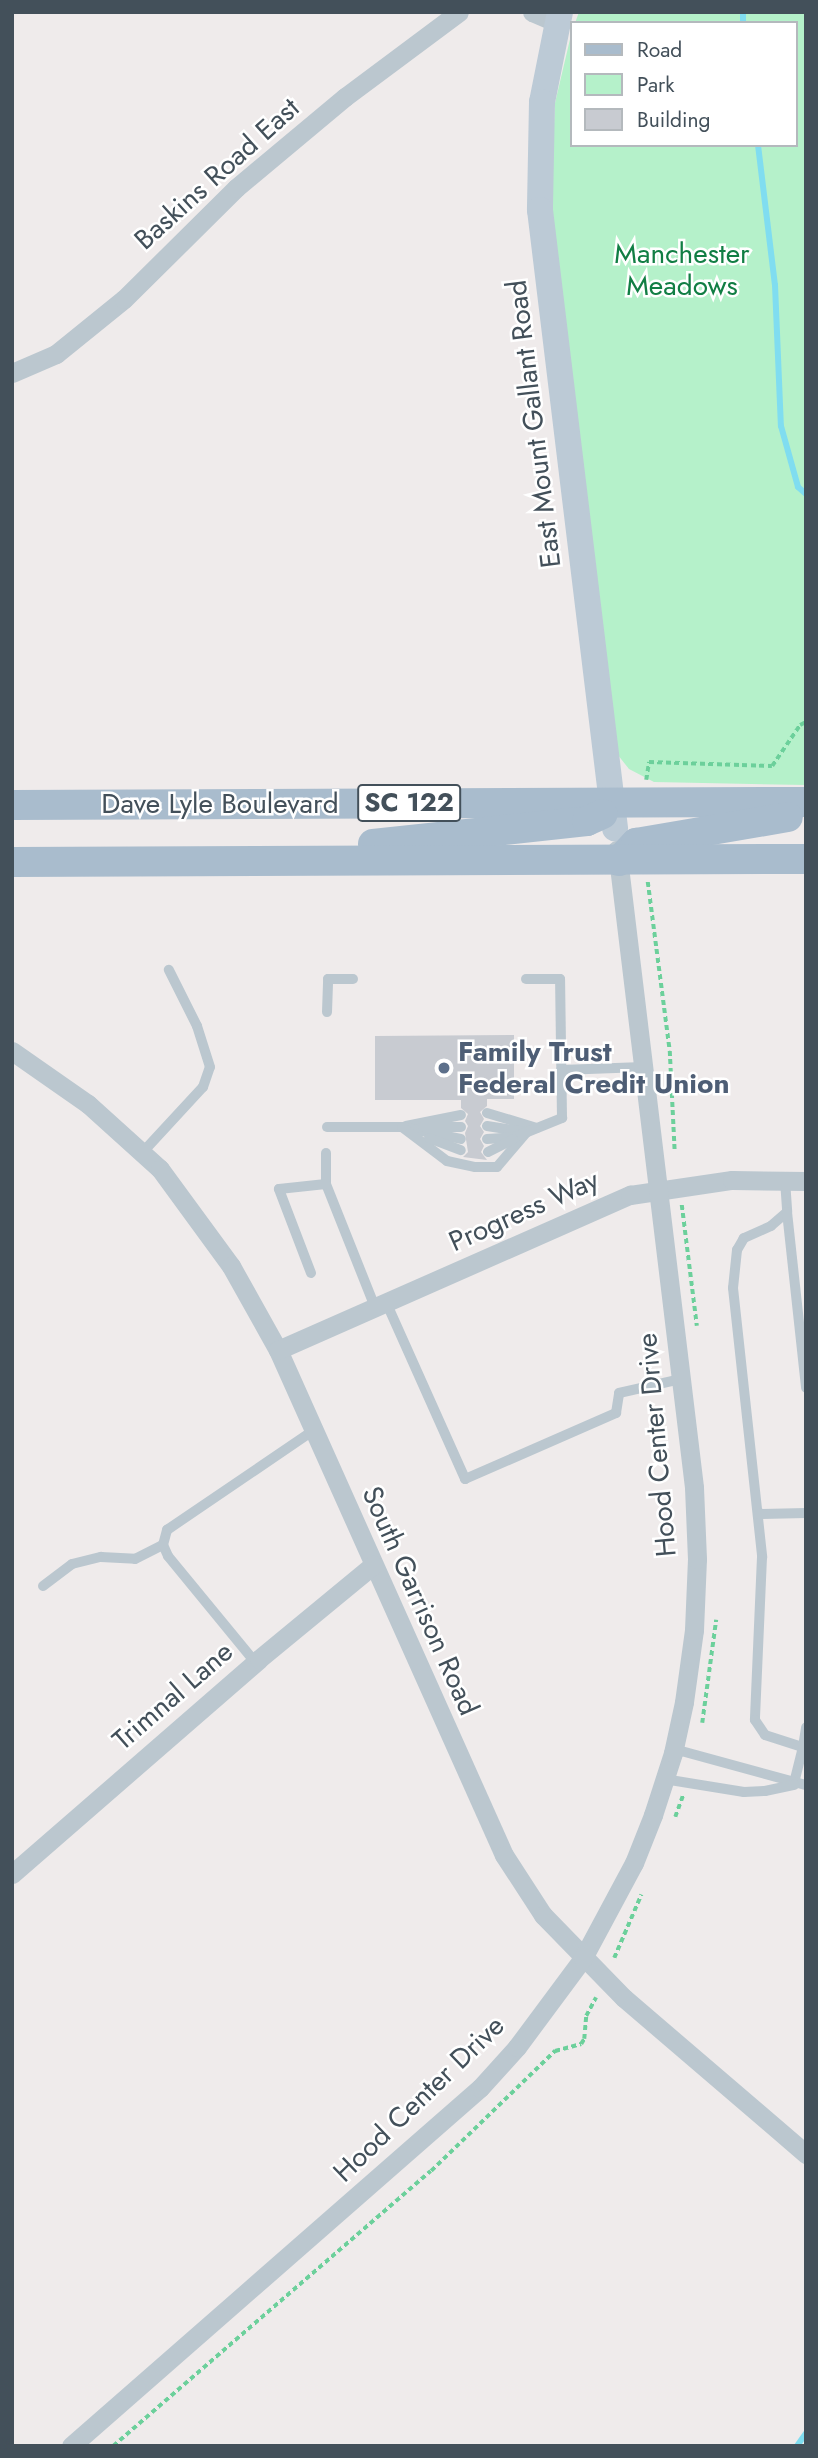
<!DOCTYPE html>
<style>
body{margin:0}
#map{position:relative;width:818px;height:2458px;overflow:hidden;background:#efebeb;font-family:Jost,sans-serif}
div>[style]{position:absolute}
[style*='--x']{left:calc(var(--x)*1px);top:calc(var(--y)*1px);width:calc(var(--w)*1px);rotate:calc(var(--a)*1deg)}
.green>*{inset:0;background:#b5f1ca}
.stream>*{height:6px;margin:-3px;padding:0 3px;transform-origin:3px;border-radius:3px;background:#80ddf0}
.building>*{inset:0;background:#c8cbd1}
.path>*{height:3.5px;margin-top:-1.75px;transform-origin:0;background:repeating-linear-gradient(90deg,#6cd09b 0 5px,transparent 0 8.5px)}
.lane>*{height:10px;margin:-5px;padding:0 5px;transform-origin:5px;border-radius:5px;background:#bbc7cf}
.street>*{height:19px;margin:-9.5px;padding:0 9.5px;transform-origin:9.5px;border-radius:9.5px;background:#bbc7cf}
.secondary>*{height:26px;margin:-13px;padding:0 13px;transform-origin:13px;border-radius:13px;background:#bccad6}
.primary>*{height:30px;margin:-15px;padding:0 15px;transform-origin:15px;border-radius:15px;background:#a9bccd}
.dots>*{width:19px;height:19px;translate:-50% -50%;box-sizing:border-box;border:4px solid #fff;border-radius:50%}
span{translate:-50% -50%;white-space:nowrap;text-align:center;line-height:1.15;-webkit-text-stroke:5px #fff;paint-order:stroke}
.shield-label span{padding:2px 5px;background:#fff;border:2px solid;border-radius:5px;-webkit-text-stroke-width:0}
.shield-label{font-size:26px;color:#43505a;font-weight:700}
.street-label{font-size:28px;color:#43505a}
.park-label{font-size:28px;color:#117e44}
.service-label{font-size:28px;color:#4e5e75;font-weight:700}
.left{translate:0 -50%;text-align:left}
.frame{position:absolute;inset:0;border:14px solid #43505a;pointer-events:none}
.legend{position:absolute;left:570px;top:21px;width:228px;height:126px;box-sizing:border-box;background:#fff;border:2px solid #b4b9bd;margin:0;padding:9px 12px;list-style:none;font-size:21px;color:#43505a}
.legend li{display:flex;align-items:center;gap:14px;height:35px}
.legend b{width:35px;border:2px solid #b4b9bd}
</style>
<div id="map">
<div class="green">
<div style="clip-path:polygon(579px 12px,806px 12px,806px 785px,654px 782px,629px 769px,610px 745px,550px 209px,555px 103px,571px 35px,571px 145px,795px 145px,795px 23px,575px 23px)"></div>
</div>
<div class="stream">
<div style="--x:743;--y:12;--w:11;--a:90"></div>
<div style="--x:758;--y:145;--w:141;--a:83.1"></div>
<div style="--x:775;--y:285;--w:141;--a:87.6"></div>
<div style="--x:781;--y:426;--w:63;--a:74.4"></div>
<div style="--x:798;--y:487;--w:11;--a:41"></div>
<div style="--x:797;--y:2446;--w:16;--a:-55"></div>
</div>
<div class="building">
<div style="clip-path:polygon(514px 1035px,514px 1099px,487px 1099px,487px 1106px,480px 1112px,484px 1119px,480px 1126px,484px 1132px,480px 1139px,484px 1146px,481px 1152px,487px 1160px,463px 1157px,468px 1152px,465px 1133px,468px 1126px,465px 1121px,468px 1114px,461px 1108px,461px 1100px,375px 1100px,375px 1036px)"></div>
</div>
<div class="path">
<div style="--x:646;--y:780;--w:18;--a:-81"></div>
<div style="--x:649;--y:762;--w:123;--a:1.9"></div>
<div style="--x:772;--y:766;--w:50;--a:-55.7"></div>
<div style="--x:800;--y:725;--w:7;--a:-27"></div>
<div style="--x:648;--y:882;--w:170;--a:82.6"></div>
<div style="--x:670;--y:1051;--w:102;--a:87.2"></div>
<div style="--x:682;--y:1205;--w:122;--a:82.9"></div>
<div style="--x:702;--y:1723;--w:104;--a:-82.3"></div>
<div style="--x:675;--y:1817;--w:23;--a:-70"></div>
<div style="--x:614;--y:1958;--w:69;--a:-66.8"></div>
<div style="--x:113;--y:2446;--w:420;--a:-40.9"></div>
<div style="--x:431;--y:2171;--w:173;--a:-44.1"></div>
<div style="--x:555;--y:2051;--w:27;--a:-15"></div>
<div style="--x:581;--y:2044;--w:6;--a:-59"></div>
<div style="--x:584;--y:2039;--w:23;--a:-85"></div>
<div style="--x:586;--y:2016;--w:21;--a:-62"></div>
</div>
<div class="lane">
<div style="--x:327;--y:1012;--w:33;--a:-88"></div>
<div style="--x:328;--y:979;--w:25;--a:0"></div>
<div style="--x:561;--y:1070;--w:82;--a:-2.1"></div>
<div style="--x:487;--y:1113;--w:52;--a:16.7"></div>
<div style="--x:406;--y:1126;--w:56;--a:-11.3"></div>
<div style="--x:487;--y:1126;--w:38;--a:9"></div>
<div style="--x:327;--y:1127;--w:75;--a:0"></div>
<div style="--x:402;--y:1127;--w:60;--a:11.5"></div>
<div style="--x:402;--y:1127;--w:56;--a:37.1"></div>
<div style="--x:447;--y:1161;--w:29;--a:12"></div>
<div style="--x:475;--y:1167;--w:22;--a:0"></div>
<div style="--x:497;--y:1167;--w:45;--a:-49.5"></div>
<div style="--x:423;--y:1127;--w:38;--a:0"></div>
<div style="--x:429;--y:1138;--w:34;--a:21"></div>
<div style="--x:487;--y:1139;--w:28;--a:-4"></div>
<div style="--x:515;--y:1137;--w:51;--a:-22"></div>
<div style="--x:562;--y:1118;--w:139;--a:-90.8"></div>
<div style="--x:560;--y:979;--w:34;--a:180"></div>
<div style="--x:488;--y:1152;--w:28;--a:-27"></div>
<div style="--x:142;--y:1153;--w:90;--a:-47.3"></div>
<div style="--x:203;--y:1087;--w:21;--a:-71"></div>
<div style="--x:210;--y:1067;--w:43;--a:-107.6"></div>
<div style="--x:197;--y:1026;--w:63;--a:-116.6"></div>
<div style="--x:326;--y:1153;--w:31;--a:90"></div>
<div style="--x:326;--y:1184;--w:132;--a:68.3"></div>
<div style="--x:785;--y:1180;--w:32;--a:86"></div>
<div style="--x:787;--y:1212;--w:21;--a:139"></div>
<div style="--x:771;--y:1226;--w:30;--a:156"></div>
<div style="--x:744;--y:1238;--w:14;--a:120"></div>
<div style="--x:737;--y:1250;--w:38;--a:96"></div>
<div style="--x:733;--y:1288;--w:271;--a:83.8"></div>
<div style="--x:762;--y:1557;--w:163;--a:92.5"></div>
<div style="--x:755;--y:1720;--w:18;--a:56"></div>
<div style="--x:765;--y:1735;--w:40;--a:18"></div>
<div style="--x:803;--y:1747;--w:38;--a:104"></div>
<div style="--x:787;--y:1212;--w:177;--a:83.8"></div>
<div style="--x:311;--y:1273;--w:90;--a:-110.9"></div>
<div style="--x:279;--y:1189;--w:47;--a:-6.1"></div>
<div style="--x:386;--y:1302;--w:194;--a:65.9"></div>
<div style="--x:465;--y:1479;--w:165;--a:-23.6"></div>
<div style="--x:616;--y:1413;--w:20;--a:-81"></div>
<div style="--x:619;--y:1393;--w:64;--a:-12.7"></div>
<div style="--x:758;--y:1514;--w:48;--a:-1.2"></div>
<div style="--x:43;--y:1586;--w:36;--a:-37"></div>
<div style="--x:72;--y:1564;--w:30;--a:-14"></div>
<div style="--x:101;--y:1557;--w:34;--a:3"></div>
<div style="--x:135;--y:1559;--w:31;--a:-27"></div>
<div style="--x:255;--y:1662;--w:137;--a:-129.4"></div>
<div style="--x:168;--y:1556;--w:12;--a:-114"></div>
<div style="--x:163;--y:1545;--w:16;--a:-75"></div>
<div style="--x:167;--y:1530;--w:178;--a:-34.2"></div>
<div style="--x:803;--y:1747;--w:20;--a:-81"></div>
<div style="--x:674;--y:1749;--w:137;--a:15.3"></div>
<div style="--x:664;--y:1779;--w:81;--a:9.2"></div>
<div style="--x:744;--y:1792;--w:21;--a:-3"></div>
<div style="--x:765;--y:1791;--w:30;--a:-12"></div>
</div>
<div class="street">
<div style="--x:532;--y:12;--w:28;--a:23"></div>
<div style="--x:12;--y:373;--w:48;--a:-23.4"></div>
<div style="--x:56;--y:354;--w:87;--a:-39"></div>
<div style="--x:124;--y:299;--w:158;--a:-44.7"></div>
<div style="--x:236;--y:188;--w:142;--a:-39.9"></div>
<div style="--x:345;--y:97;--w:142;--a:-36.7"></div>
<div style="--x:12;--y:1051;--w:93;--a:34.9"></div>
<div style="--x:88;--y:1104;--w:97;--a:42.1"></div>
<div style="--x:160;--y:1169;--w:120;--a:53.8"></div>
<div style="--x:231;--y:1266;--w:96;--a:60.8"></div>
<div style="--x:278;--y:1350;--w:553;--a:65.89"></div>
<div style="--x:504;--y:1855;--w:72;--a:57"></div>
<div style="--x:543;--y:1915;--w:116;--a:45.7"></div>
<div style="--x:624;--y:1998;--w:240;--a:40.6"></div>
<div style="--x:278;--y:1350;--w:385;--a:-23.8"></div>
<div style="--x:630;--y:1195;--w:103;--a:-8.4"></div>
<div style="--x:732;--y:1180;--w:74;--a:0.8"></div>
<div style="--x:12;--y:1874;--w:327;--a:-41"></div>
<div style="--x:259;--y:1659;--w:148;--a:-39.5"></div>
<div style="--x:71;--y:2446;--w:544;--a:-41.2"></div>
<div style="--x:480;--y:2088;--w:55;--a:-47.9"></div>
<div style="--x:517;--y:2047;--w:111;--a:-53.4"></div>
<div style="--x:583;--y:1958;--w:108;--a:-61.8"></div>
<div style="--x:634;--y:1863;--w:52;--a:-68.4"></div>
<div style="--x:653;--y:1815;--w:65;--a:-72.1"></div>
<div style="--x:673;--y:1753;--w:52;--a:-77.8"></div>
<div style="--x:684;--y:1702;--w:73;--a:-82.1"></div>
<div style="--x:694;--y:1630;--w:71;--a:-87.6"></div>
<div style="--x:697;--y:1559;--w:72;--a:-92.4"></div>
<div style="--x:694;--y:1487;--w:642;--a:-96.89"></div>
</div>
<div class="secondary">
<div style="--x:560;--y:12;--w:92;--a:101.3"></div>
<div style="--x:542;--y:102;--w:108;--a:91.1"></div>
<div style="--x:540;--y:210;--w:623;--a:83.08"></div>
</div>
<div class="primary">
<div style="--x:12;--y:805;--w:794;--a:-0.22"></div>
<div style="--x:373;--y:844;--w:215;--a:-6.1"></div>
<div style="--x:587;--y:821;--w:17;--a:-24"></div>
<div style="--x:619;--y:861;--w:25;--a:-47"></div>
<div style="--x:636;--y:843;--w:154;--a:-9.7"></div>
<div style="--x:12;--y:862;--w:794;--a:-0.22"></div>
</div>
<div class="dots">
<div style="left:444px;top:1068px;background:#5c6f8a"></div>
</div>
<div class="shield-label">
<span style="left:409px;top:803px">SC 122</span>
</div>
<div class="street-label">
<span style="left:217px;top:174px;rotate:-42deg">Baskins Road East</span>
<span style="left:534px;top:424px;rotate:-97deg">East Mount Gallant Road</span>
<span style="left:220px;top:804px">Dave Lyle Boulevard</span>
<span style="left:524px;top:1211px;rotate:-24deg">Progress Way</span>
<span style="left:657px;top:1445px;rotate:-95deg">Hood Center Drive</span>
<span style="left:420px;top:1601px;rotate:66deg">South Garrison Road</span>
<span style="left:173px;top:1696px;rotate:-41deg">Trimnal Lane</span>
<span style="left:419px;top:2099px;rotate:-44deg">Hood Center Drive</span>
</div>
<div class="park-label">
<span style="left:682px;top:270px">Manchester<br>Meadows</span>
</div>
<div class="service-label">
<span class="left" style="left:458px;top:1068px">Family Trust<br>Federal Credit Union</span>
</div>
<div class="frame"></div>
<ul class="legend">
<li><b style="height:9px;background:#a9bccd"></b>Road</li>
<li><b style="height:19px;background:#b5f1ca"></b>Park</li>
<li><b style="height:19px;background:#c8cbd1"></b>Building</li>
</ul>
</div>
